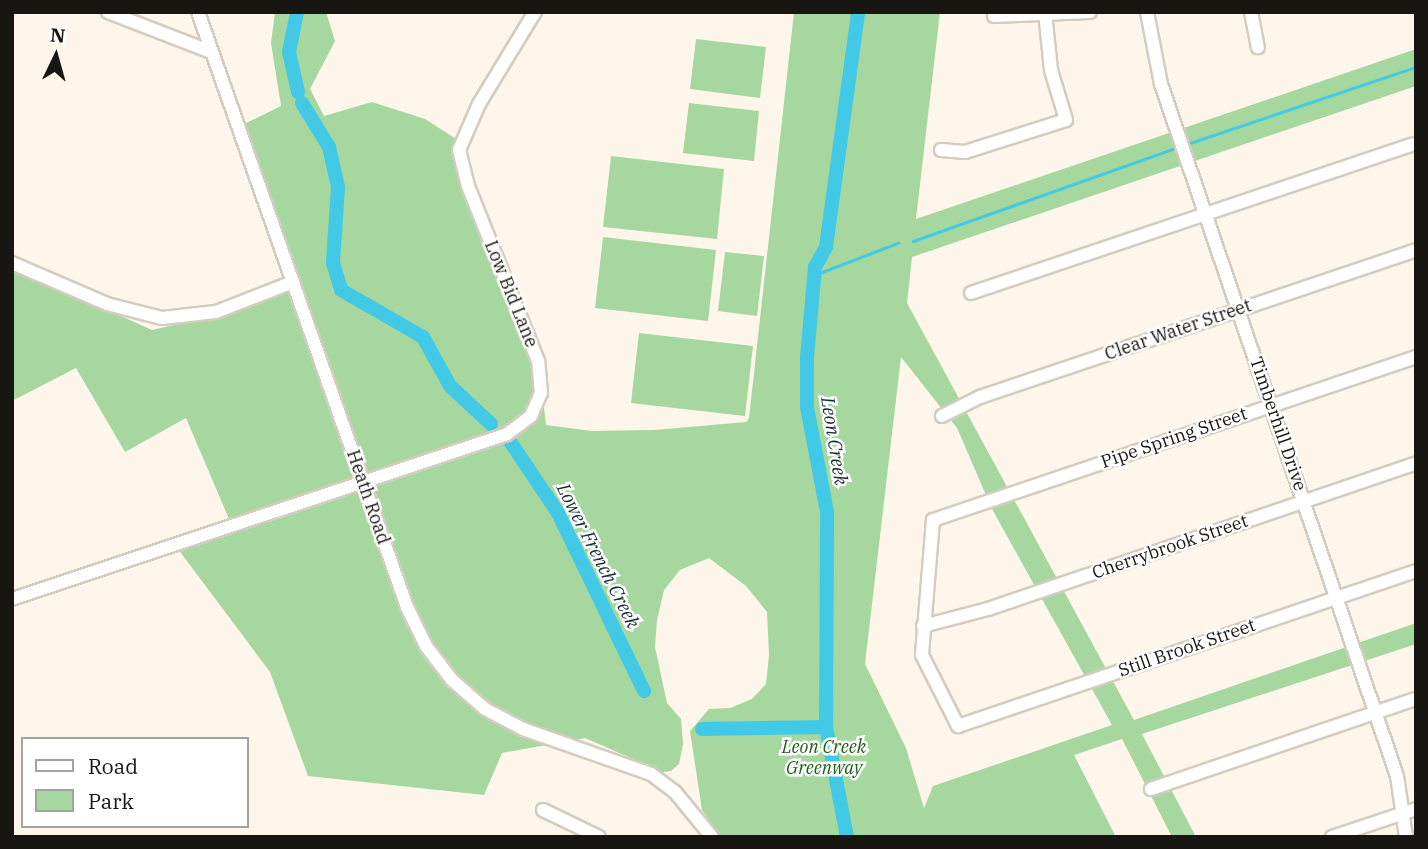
<!DOCTYPE html>
<style>
body{margin:0}
#map{position:relative;width:1428px;height:849px;overflow:hidden;background:#fef6ea;font-family:"IBM Plex Serif",serif}
div>[style]{position:absolute}
[style*='--x']{left:calc(var(--x)*1px);top:calc(var(--y)*1px);width:calc(var(--w)*1px);rotate:calc(var(--a)*1deg)}
.green>*{inset:0;background:#a5d79e}
.stream>*{height:2.5px;margin:-1.25px;padding:0 1.25px;transform-origin:1.25px;border-radius:1.25px;background:#42c9e5}
.river>*{height:14px;margin:-7px;padding:0 7px;transform-origin:7px;border-radius:7px;background:#42c9e5}
.roads{filter:drop-shadow(2px 0 #d3ccc1) drop-shadow(-2px 0 #d3ccc1) drop-shadow(0 2px #d3ccc1) drop-shadow(0 -2px #d3ccc1)}
.minor>*{height:12px;margin:-6px;padding:0 6px;transform-origin:6px;border-radius:6px;background:#fff}
span{translate:-50% -50%;white-space:nowrap;text-align:center;line-height:1.15;-webkit-text-stroke:5px #fff;paint-order:stroke}
.street-label{font-size:18px;color:#181612}
.park-label{font-size:18px;color:#1e5d18;font-style:italic}
.water-label{font-size:19px;color:#192f35;font-style:italic}
.frame{position:absolute;inset:0;border:14px solid #181612;pointer-events:none}
.legend{position:absolute;left:21px;top:737px;width:228px;height:91px;box-sizing:border-box;background:#fff;border:2px solid #a3a2a0;margin:0;padding:9px 12px;list-style:none;font-size:21px;color:#181612}
.legend li{display:flex;align-items:center;gap:14px;height:35px}
.legend b{width:35px;border:2px solid #a3a2a0}
.north{position:absolute;left:21px;top:21px;width:70px;height:70px;-webkit-text-stroke:5px #fff;paint-order:stroke;rotate:5deg;font-size:19px;font-weight:700;line-height:28px;text-align:center;color:#181612}
.north::after{content:'';display:block;margin:auto;width:24px;height:32px;background:#181612;clip-path:polygon(50% 0,100% 100%,50% 72%,0 100%)}
</style>
<div id="map">
<div class="green">
<div style="clip-path:polygon(evenodd,275px 12px,326px 12px,335px 41px,310px 89px,324px 116px,372px 102px,425px 119px,461px 142px,459px 150px,540px 373px,546px 425px,592px 431px,654px 430px,746px 422px,749px 418px,794px 12px,940px 12px,916px 219px,1416px 49px,1416px 86px,912px 257px,907px 303px,1134px 720px,1416px 623px,1416px 644px,1142px 734px,1196px 837px,1172px 837px,1122px 739px,1074px 755px,1116px 837px,720px 837px,702px 810px,690px 731px,709px 709px,730px 708px,752px 699px,766px 684px,769px 655px,767px 612px,746px 586px,709px 558px,680px 570px,664px 590px,657px 620px,655px 647px,667px 703px,681px 719px,683px 744px,679px 764px,671px 771px,663px 772px,585px 738px,502px 753px,484px 795px,308px 776px,270px 672px,175px 545px,232px 526px,186px 418px,125px 452px,76px 368px,12px 401px,12px 267px,152px 330px,191px 321px,292px 282px,238px 127px,281px 106px,271px 43px,275px 12px,901px 357px,957px 428px,992px 509px,1112px 725px,933px 786px,924px 808px,906px 748px,865px 664px,901px 357px)"></div>
<div style="clip-path:polygon(696px 39px,766px 47px,760px 98px,690px 89px)"></div>
<div style="clip-path:polygon(689px 103px,759px 111px,754px 161px,683px 153px)"></div>
<div style="clip-path:polygon(611px 156px,724px 169px,717px 239px,603px 227px)"></div>
<div style="clip-path:polygon(603px 237px,716px 250px,708px 321px,595px 308px)"></div>
<div style="clip-path:polygon(725px 252px,764px 256px,757px 316px,718px 311px)"></div>
<div style="clip-path:polygon(639px 333px,753px 346px,745px 416px,631px 403px)"></div>
</div>
<div class="stream">
<div style="--x:1190;--y:143;--w:238;--a:-18.6"></div>
<div style="--x:913;--y:241;--w:276;--a:-19.5"></div>
<div style="--x:814;--y:275;--w:90;--a:-20.9"></div>
</div>
<div class="river">
<div style="--x:297;--y:12;--w:41;--a:101.3"></div>
<div style="--x:289;--y:52;--w:41;--a:77.3"></div>
<div style="--x:302;--y:103;--w:52;--a:58.5"></div>
<div style="--x:329;--y:147;--w:41;--a:77.3"></div>
<div style="--x:338;--y:187;--w:76;--a:93.8"></div>
<div style="--x:333;--y:263;--w:28;--a:73"></div>
<div style="--x:341;--y:290;--w:95;--a:29.8"></div>
<div style="--x:423;--y:337;--w:56;--a:61.1"></div>
<div style="--x:450;--y:386;--w:56;--a:42.8"></div>
<div style="--x:511;--y:443;--w:84;--a:56.1"></div>
<div style="--x:558;--y:513;--w:198;--a:64.2"></div>
<div style="--x:702;--y:729;--w:124;--a:-0.9"></div>
<div style="--x:847;--y:837;--w:112;--a:-100.8"></div>
<div style="--x:826;--y:727;--w:215;--a:-89.7"></div>
<div style="--x:827;--y:512;--w:107;--a:-100.8"></div>
<div style="--x:807;--y:407;--w:50;--a:-90"></div>
<div style="--x:807;--y:357;--w:90;--a:-84.9"></div>
<div style="--x:815;--y:267;--w:23;--a:-61"></div>
<div style="--x:826;--y:247;--w:237;--a:-82.2"></div>
</div>
<div class="roads">
<div class="minor">
<div style="--x:108;--y:12;--w:110;--a:21.2"></div>
<div style="--x:198;--y:12;--w:631;--a:70.65"></div>
<div style="--x:407;--y:607;--w:43;--a:64"></div>
<div style="--x:426;--y:646;--w:43;--a:52.6"></div>
<div style="--x:452;--y:680;--w:44;--a:41.3"></div>
<div style="--x:485;--y:709;--w:43;--a:27.8"></div>
<div style="--x:523;--y:729;--w:136;--a:19.4"></div>
<div style="--x:651;--y:774;--w:30;--a:37"></div>
<div style="--x:675;--y:792;--w:58;--a:50.6"></div>
<div style="--x:1147;--y:12;--w:73;--a:79"></div>
<div style="--x:1161;--y:84;--w:731;--a:71.17"></div>
<div style="--x:1397;--y:776;--w:62;--a:81.6"></div>
<div style="--x:1251;--y:12;--w:36;--a:79"></div>
<div style="--x:994;--y:16;--w:96;--a:-2.4"></div>
<div style="--x:941;--y:150;--w:24;--a:5"></div>
<div style="--x:965;--y:152;--w:106;--a:-17.6"></div>
<div style="--x:1066;--y:120;--w:52;--a:-106.7"></div>
<div style="--x:1051;--y:70;--w:58;--a:-95.9"></div>
<div style="--x:12;--y:263;--w:103;--a:23.3"></div>
<div style="--x:107;--y:304;--w:57;--a:14.3"></div>
<div style="--x:162;--y:318;--w:54;--a:-6.3"></div>
<div style="--x:216;--y:312;--w:83;--a:-21.3"></div>
<div style="--x:971;--y:293;--w:466;--a:-18.6"></div>
<div style="--x:1416;--y:357;--w:510;--a:161.35"></div>
<div style="--x:933;--y:520;--w:135;--a:94.7"></div>
<div style="--x:922;--y:655;--w:80;--a:63.1"></div>
<div style="--x:958;--y:726;--w:484;--a:-18.7"></div>
<div style="--x:942;--y:416;--w:42;--a:-26.6"></div>
<div style="--x:980;--y:397;--w:460;--a:-18.6"></div>
<div style="--x:12;--y:599;--w:522;--a:-18.43"></div>
<div style="--x:507;--y:434;--w:30;--a:-37"></div>
<div style="--x:531;--y:416;--w:25;--a:-67"></div>
<div style="--x:541;--y:393;--w:32;--a:-95"></div>
<div style="--x:538;--y:361;--w:188;--a:-111.8"></div>
<div style="--x:468;--y:186;--w:37;--a:-104"></div>
<div style="--x:459;--y:150;--w:50;--a:-66.5"></div>
<div style="--x:479;--y:104;--w:108;--a:-58.7"></div>
<div style="--x:923;--y:626;--w:67;--a:-14.7"></div>
<div style="--x:988;--y:609;--w:452;--a:-18.8"></div>
<div style="--x:1151;--y:789;--w:280;--a:-18.8"></div>
<div style="--x:543;--y:810;--w:62;--a:25.7"></div>
<div style="--x:1332;--y:837;--w:89;--a:-18.4"></div>
</div>
</div>
<div class="street-label">
<span style="left:511px;top:294px;rotate:68deg">Low Bid Lane</span>
<span style="left:1178px;top:330px;rotate:-19deg">Clear Water Street</span>
<span style="left:1278px;top:424px;rotate:71deg">Timberhill Drive</span>
<span style="left:1174px;top:438px;rotate:-19deg">Pipe Spring Street</span>
<span style="left:368px;top:497px;rotate:71deg">Heath Road</span>
<span style="left:1170px;top:547px;rotate:-19deg">Cherrybrook Street</span>
<span style="left:1187px;top:648px;rotate:-19deg">Still Brook Street</span>
</div>
<div class="park-label">
<span style="left:824px;top:758px">Leon Creek<br>Greenway</span>
</div>
<div class="water-label">
<span style="left:834px;top:441px;rotate:81deg">Leon Creek</span>
<span style="left:598px;top:556px;rotate:63deg">Lower French Creek</span>
</div>
<div class="frame"></div>
<ul class="legend">
<li><b style="height:9px;background:#fff"></b>Road</li>
<li><b style="height:19px;background:#a5d79e"></b>Park</li>
</ul>
<div class="north">N</div>
</div>
